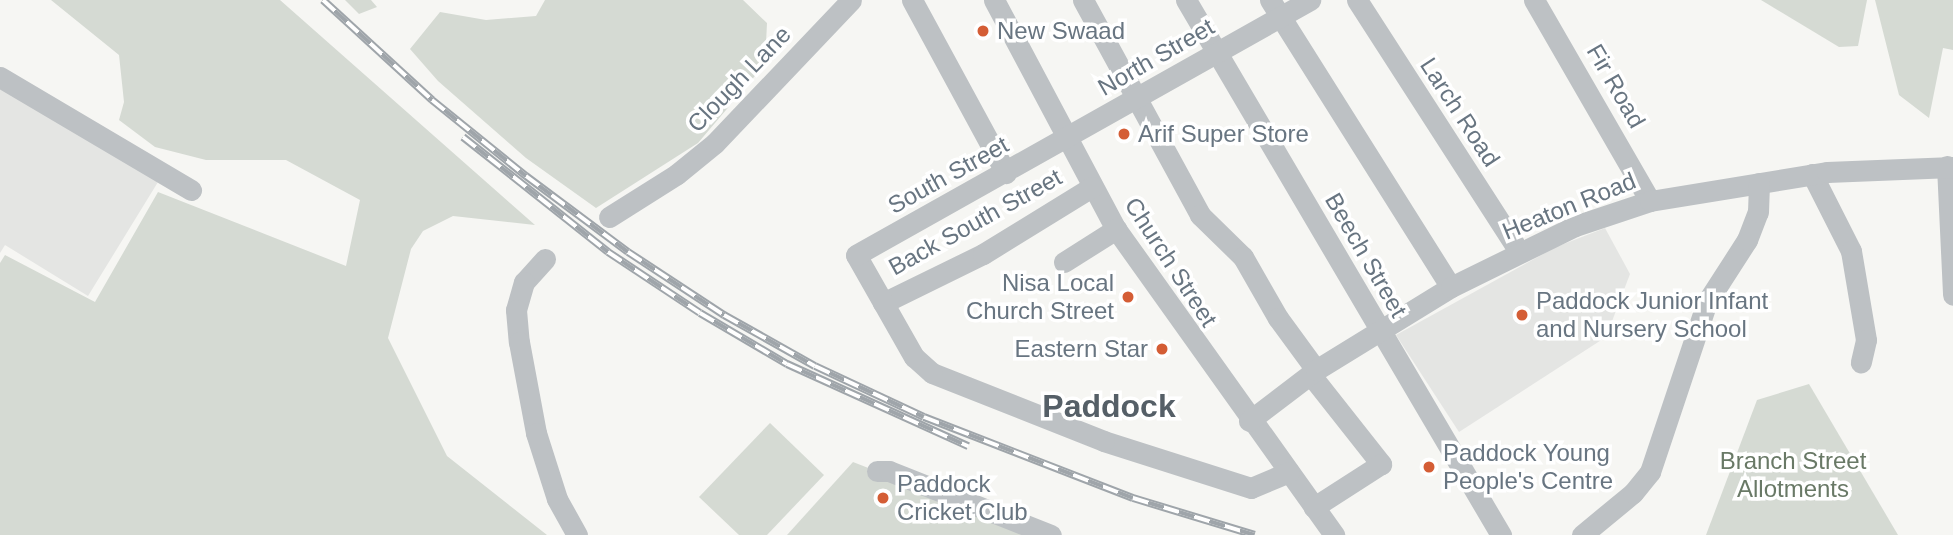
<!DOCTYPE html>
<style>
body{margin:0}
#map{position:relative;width:1953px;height:535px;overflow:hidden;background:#f6f6f3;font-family:Arial,sans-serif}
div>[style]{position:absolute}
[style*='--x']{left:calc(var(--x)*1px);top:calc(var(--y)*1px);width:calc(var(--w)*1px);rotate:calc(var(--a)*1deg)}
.built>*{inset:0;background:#e4e5e3}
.green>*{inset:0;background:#d5dad3}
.minor>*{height:21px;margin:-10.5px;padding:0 10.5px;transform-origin:10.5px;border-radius:10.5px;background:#bdc1c4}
.rail>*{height:8px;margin-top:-4px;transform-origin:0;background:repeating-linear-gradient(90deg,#fff 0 16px,#9fa5aa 0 32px);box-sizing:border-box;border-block:2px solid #9fa5aa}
.dots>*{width:19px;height:19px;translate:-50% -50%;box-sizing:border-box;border:4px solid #fff;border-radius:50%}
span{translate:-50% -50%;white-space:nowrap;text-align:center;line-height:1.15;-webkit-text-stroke:7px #fff;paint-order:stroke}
.poi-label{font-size:24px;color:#687581}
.left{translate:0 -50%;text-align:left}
.right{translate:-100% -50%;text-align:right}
.street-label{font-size:24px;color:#687581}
.park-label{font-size:24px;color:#697966}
.district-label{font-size:32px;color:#555f67;font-weight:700}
</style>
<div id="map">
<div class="built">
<div style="clip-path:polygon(0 87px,158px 182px,88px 296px,5px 245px,0 253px)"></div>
<div style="clip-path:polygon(1605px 228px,1630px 274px,1606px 337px,1459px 432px,1396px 335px,1556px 247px)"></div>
</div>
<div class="green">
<div style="clip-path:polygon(51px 0,280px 0,535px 225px,453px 216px,423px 231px,411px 249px,388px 338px,447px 456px,547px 535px,0 535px,0 263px,5px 255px,95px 302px,158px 192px,346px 266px,360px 200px,286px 160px,206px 160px,155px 147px,119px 120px,124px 102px,119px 55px)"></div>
<div style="clip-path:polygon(345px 0,371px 0,377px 7px,359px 14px)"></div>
<div style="clip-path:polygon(545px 0,743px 0,767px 23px,765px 64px,698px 143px,596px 208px,526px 158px,438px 81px,410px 49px,440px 12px,486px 20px,536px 16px)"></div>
<div style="clip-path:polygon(1761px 0,1867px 0,1858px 46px,1839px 47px)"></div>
<div style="clip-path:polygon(1875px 0,1953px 0,1953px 50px,1943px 48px,1929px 118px,1899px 95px)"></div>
<div style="clip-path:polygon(1809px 384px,1898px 535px,1706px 535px,1757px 400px)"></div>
<div style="clip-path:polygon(770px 423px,824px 475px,767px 535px,739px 535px,699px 497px)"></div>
<div style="clip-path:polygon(853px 462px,1040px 535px,787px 535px)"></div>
</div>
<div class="minor">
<div style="--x:912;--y:0;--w:197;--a:61.5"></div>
<div style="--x:994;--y:0;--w:259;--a:62"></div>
<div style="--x:1116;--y:229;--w:376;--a:54.5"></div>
<div style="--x:1083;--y:0;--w:245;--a:61.4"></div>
<div style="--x:1200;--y:215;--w:60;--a:44.3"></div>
<div style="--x:1243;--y:257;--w:70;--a:60.2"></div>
<div style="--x:1278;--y:318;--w:64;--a:53.8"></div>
<div style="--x:1186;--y:0;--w:621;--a:59.51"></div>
<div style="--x:1270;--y:0;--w:339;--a:57.8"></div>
<div style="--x:1357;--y:0;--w:299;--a:57.2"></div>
<div style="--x:1534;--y:0;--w:232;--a:60"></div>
<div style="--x:0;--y:77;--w:222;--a:30.6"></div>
<div style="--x:1947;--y:166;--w:129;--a:87.3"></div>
<div style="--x:1812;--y:174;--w:86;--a:63.1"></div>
<div style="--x:1851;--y:251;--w:90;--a:80.4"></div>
<div style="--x:1866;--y:340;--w:23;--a:103"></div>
<div style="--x:609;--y:217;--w:80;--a:-32.3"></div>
<div style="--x:677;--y:174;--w:49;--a:-39.2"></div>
<div style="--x:715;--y:143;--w:197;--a:-46.4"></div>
<div style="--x:545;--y:259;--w:31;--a:132"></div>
<div style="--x:524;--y:282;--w:29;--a:106"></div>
<div style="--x:516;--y:310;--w:32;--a:85"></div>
<div style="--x:519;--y:342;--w:93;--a:79.4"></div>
<div style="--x:536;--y:433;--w:69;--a:72.3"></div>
<div style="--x:557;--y:499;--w:41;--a:60.9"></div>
<div style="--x:1064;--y:262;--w:62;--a:-32.4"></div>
<div style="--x:883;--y:303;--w:111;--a:-26.1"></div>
<div style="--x:983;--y:254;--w:128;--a:-31.6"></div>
<div style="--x:1310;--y:374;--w:115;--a:51.7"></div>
<div style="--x:1381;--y:464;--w:80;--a:147.3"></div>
<div style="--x:1249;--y:421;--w:84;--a:-37.3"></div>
<div style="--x:1316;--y:370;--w:158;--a:-31.6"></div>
<div style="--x:1451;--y:287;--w:138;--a:-26.2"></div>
<div style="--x:1575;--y:226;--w:79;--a:-18.4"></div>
<div style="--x:1650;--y:201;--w:179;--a:-9.3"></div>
<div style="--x:1827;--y:172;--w:126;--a:-2.3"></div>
<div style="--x:877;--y:471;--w:12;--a:0"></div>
<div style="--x:889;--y:471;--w:174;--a:21.6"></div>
<div style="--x:1289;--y:472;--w:41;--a:157.2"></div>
<div style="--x:1251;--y:488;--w:154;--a:-162.3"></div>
<div style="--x:1104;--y:441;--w:185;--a:-158.4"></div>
<div style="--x:932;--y:373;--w:24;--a:-138"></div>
<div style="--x:914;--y:357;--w:117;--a:-119.6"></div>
<div style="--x:856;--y:255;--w:521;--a:-29.32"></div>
<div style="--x:1582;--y:535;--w:66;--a:-39.5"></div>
<div style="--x:1633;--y:493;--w:27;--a:-51"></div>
<div style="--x:1650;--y:472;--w:179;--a:-71.5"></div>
<div style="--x:1707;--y:302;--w:74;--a:-57.2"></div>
<div style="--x:1747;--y:240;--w:30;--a:-69"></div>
<div style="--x:1758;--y:212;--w:29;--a:-88"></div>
</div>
<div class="rail">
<div style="--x:323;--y:0;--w:148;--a:42.5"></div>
<div style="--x:432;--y:100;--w:121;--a:39"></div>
<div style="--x:526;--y:176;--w:127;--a:36.7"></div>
<div style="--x:628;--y:252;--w:115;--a:33.3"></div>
<div style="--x:724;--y:315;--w:104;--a:29.3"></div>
<div style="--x:815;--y:366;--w:120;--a:25.1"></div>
<div style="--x:924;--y:417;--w:224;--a:21.2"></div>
<div style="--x:1133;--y:498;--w:127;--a:16.9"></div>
<div style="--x:463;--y:137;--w:185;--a:38.4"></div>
<div style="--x:608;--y:252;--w:110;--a:33.5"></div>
<div style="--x:700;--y:313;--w:101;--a:30.4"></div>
<div style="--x:787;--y:364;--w:199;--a:24.4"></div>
</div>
<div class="dots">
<div style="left:983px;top:31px;background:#d45d35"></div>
<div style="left:1124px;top:134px;background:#d45d35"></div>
<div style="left:1128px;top:297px;background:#d45d35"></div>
<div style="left:1522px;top:315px;background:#d45d35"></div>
<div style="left:1162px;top:349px;background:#d45d35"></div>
<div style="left:1429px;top:467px;background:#d45d35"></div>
<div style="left:883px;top:498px;background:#d45d35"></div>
</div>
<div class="poi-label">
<span class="left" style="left:997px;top:31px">New Swaad</span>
<span class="left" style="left:1138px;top:134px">Arif Super Store</span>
<span class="right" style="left:1114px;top:297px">Nisa Local<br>Church Street</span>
<span class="left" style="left:1536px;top:315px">Paddock Junior Infant<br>and Nursery School</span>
<span class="right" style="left:1148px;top:349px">Eastern Star</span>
<span class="left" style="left:1443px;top:467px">Paddock Young<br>People's Centre</span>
<span class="left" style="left:897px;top:498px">Paddock<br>Cricket Club</span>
</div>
<div class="street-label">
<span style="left:1156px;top:57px;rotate:-30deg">North Street</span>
<span style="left:739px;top:79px;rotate:-46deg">Clough Lane</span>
<span style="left:1616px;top:86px;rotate:60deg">Fir Road</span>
<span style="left:1460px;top:112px;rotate:57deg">Larch Road</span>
<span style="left:948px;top:175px;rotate:-29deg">South Street</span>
<span style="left:1569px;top:206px;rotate:-22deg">Heaton Road</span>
<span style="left:975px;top:222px;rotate:-29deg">Back South Street</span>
<span style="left:1366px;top:255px;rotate:60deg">Beech Street</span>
<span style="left:1171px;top:262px;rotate:57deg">Church Street</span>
</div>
<div class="park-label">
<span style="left:1793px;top:475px">Branch Street<br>Allotments</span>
</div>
<div class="district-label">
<span style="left:1109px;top:406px">Paddock</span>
</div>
</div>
